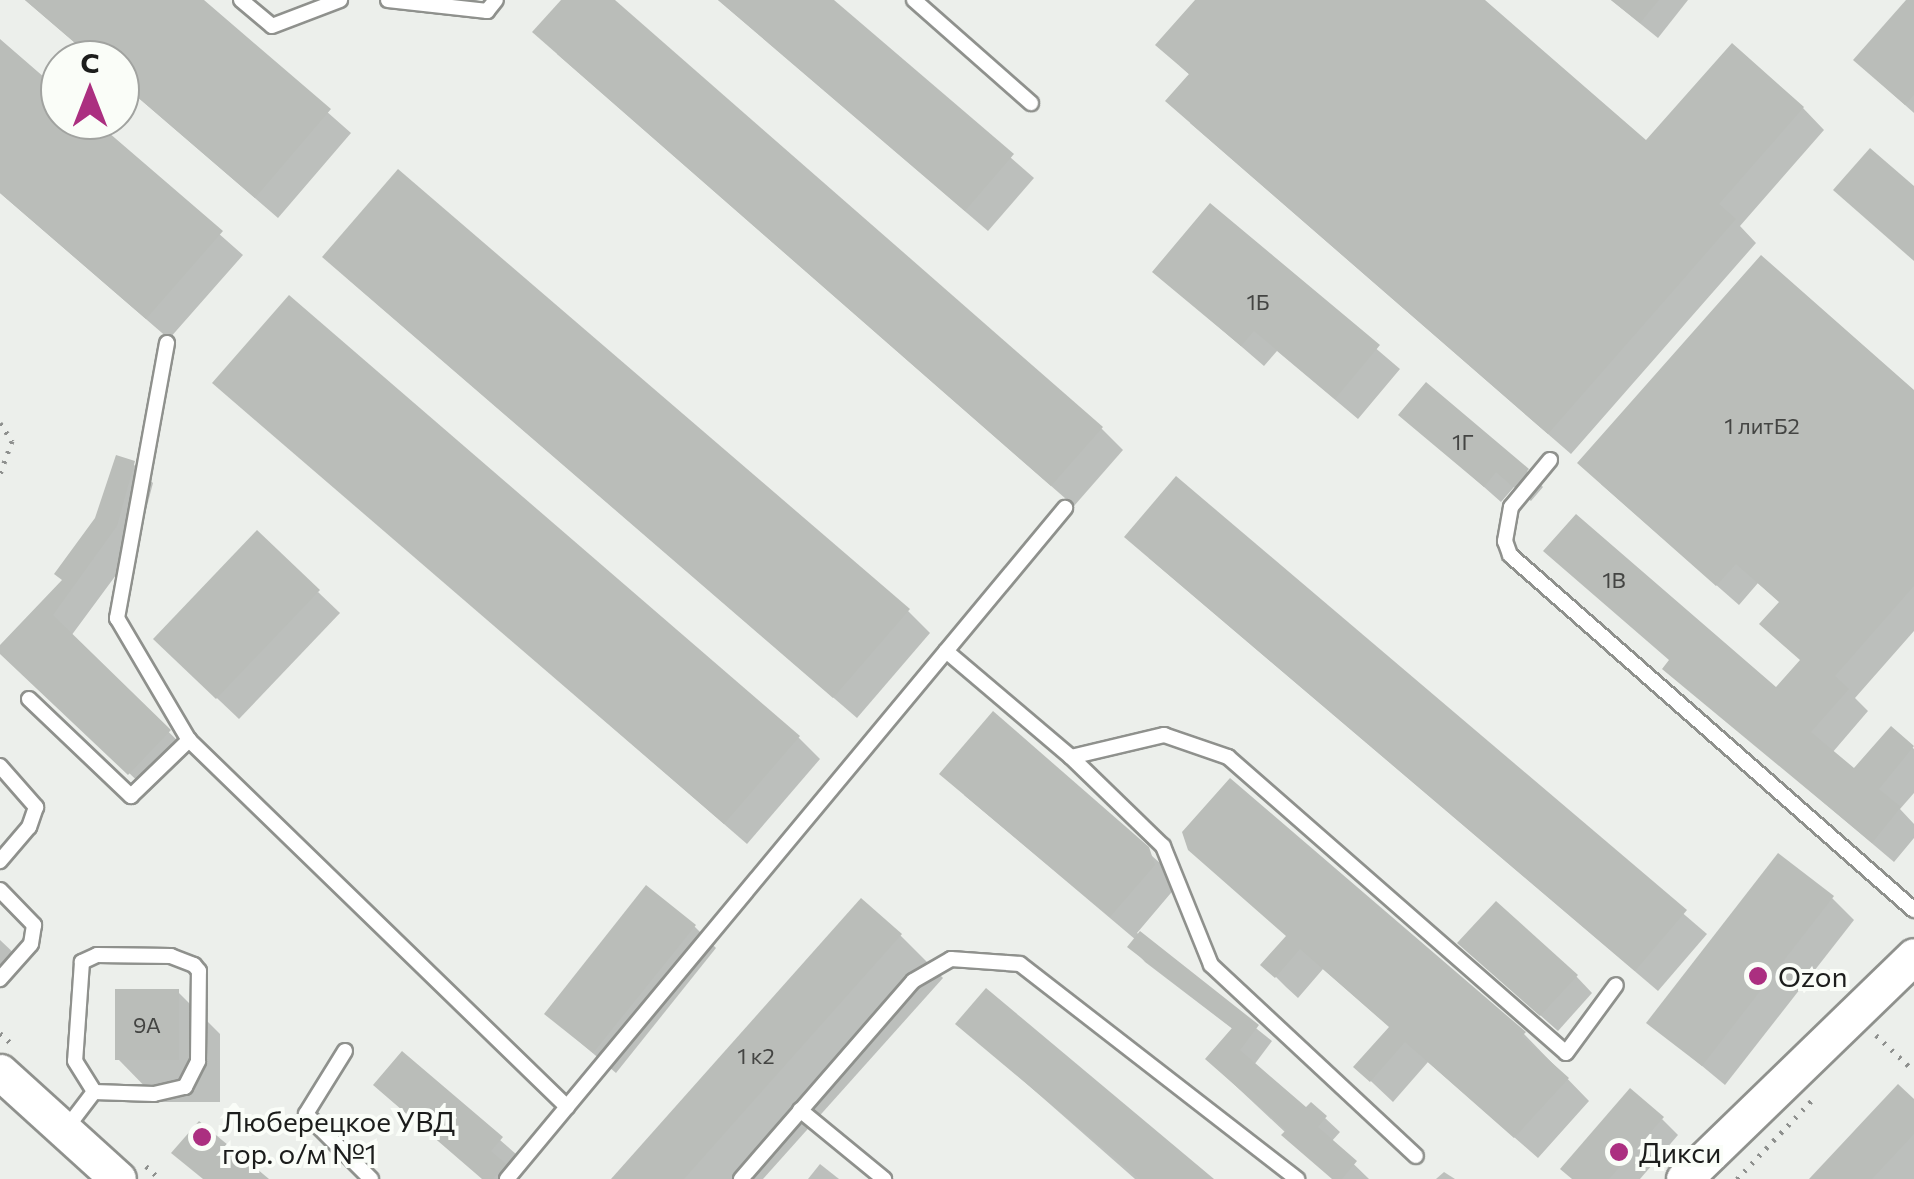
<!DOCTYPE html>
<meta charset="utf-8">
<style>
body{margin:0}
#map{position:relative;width:1914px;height:1179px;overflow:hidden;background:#ecefeb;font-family:Commissioner,sans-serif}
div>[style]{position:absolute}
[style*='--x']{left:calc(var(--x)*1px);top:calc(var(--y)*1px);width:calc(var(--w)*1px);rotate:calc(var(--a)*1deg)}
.shadow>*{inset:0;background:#0003}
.building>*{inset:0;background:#babdb9}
.path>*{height:5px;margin-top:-2.5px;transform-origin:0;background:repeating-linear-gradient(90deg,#8e908e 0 2.5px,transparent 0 10.5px)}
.roads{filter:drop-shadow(2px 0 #8f918d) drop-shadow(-2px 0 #8f918d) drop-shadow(0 2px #8f918d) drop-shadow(0 -2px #8f918d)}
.service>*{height:14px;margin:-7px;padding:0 7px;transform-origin:7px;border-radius:7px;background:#fff}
.tertiary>*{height:35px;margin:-17.5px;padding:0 17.5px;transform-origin:17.5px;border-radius:17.5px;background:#fff}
.dots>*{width:28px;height:28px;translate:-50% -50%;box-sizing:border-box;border:5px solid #fafdf8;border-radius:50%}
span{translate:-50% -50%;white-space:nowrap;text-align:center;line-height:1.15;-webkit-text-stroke:8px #fafdf8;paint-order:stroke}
.number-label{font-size:22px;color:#444543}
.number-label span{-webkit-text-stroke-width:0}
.poi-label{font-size:28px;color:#1c1d1c}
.left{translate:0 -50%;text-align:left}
.north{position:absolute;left:40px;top:40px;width:100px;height:100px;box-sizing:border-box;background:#fafdf8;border:2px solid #a1a3a0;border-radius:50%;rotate:0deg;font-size:28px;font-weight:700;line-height:40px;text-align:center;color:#1c1d1c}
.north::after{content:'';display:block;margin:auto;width:35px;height:45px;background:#ab2f80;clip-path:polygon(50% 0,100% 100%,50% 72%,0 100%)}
</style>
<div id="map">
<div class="shadow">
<div style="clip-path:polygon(25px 0,200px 0,351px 133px,278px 218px,120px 82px,120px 60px,95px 60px)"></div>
<div style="clip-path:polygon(564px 0,611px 0,1101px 428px,1123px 450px,1074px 506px,557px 54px)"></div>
<div style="clip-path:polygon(718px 0,830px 0,1034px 178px,988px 231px)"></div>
<div style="clip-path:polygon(1198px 0,1481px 0,1646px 143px,1803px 108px,1824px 130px,1740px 226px,1756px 243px,1571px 454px,1190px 123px,1191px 76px,1180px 66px)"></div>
<div style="clip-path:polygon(1611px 0,1688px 0,1658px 38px)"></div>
<div style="clip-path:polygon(1909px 0,1914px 0,1914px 113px,1877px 80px)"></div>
<div style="clip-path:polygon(0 42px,60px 94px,60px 120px,90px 120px,243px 255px,169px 339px,0 193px)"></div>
<div style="clip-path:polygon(1210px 207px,1400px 369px,1358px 419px,1277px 351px,1264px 366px,1155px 272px)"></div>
<div style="clip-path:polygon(347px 278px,908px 611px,930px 633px,857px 718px)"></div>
<div style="clip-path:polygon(216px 383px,798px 737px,820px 759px,747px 844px)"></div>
<div style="clip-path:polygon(1914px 393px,1914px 631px,1855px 698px,1868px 711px,1832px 753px,1854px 771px,1891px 729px,1914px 749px,1914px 793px,1900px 809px,1914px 824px,1914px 838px,1894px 862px,1665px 668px,1777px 690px,1802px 661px,1781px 603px,1758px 583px,1739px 605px,1601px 484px)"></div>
<div style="clip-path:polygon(1415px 426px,1527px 471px,1543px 487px,1531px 501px,1514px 487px,1501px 502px)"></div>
<div style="clip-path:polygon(133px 464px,153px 483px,136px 548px,71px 636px,188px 751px,149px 792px,0 650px,64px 581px)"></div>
<div style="clip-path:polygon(1177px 479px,1707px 934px,1658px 991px,1149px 558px)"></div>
<div style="clip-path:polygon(318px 592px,340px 613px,239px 719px,178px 661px)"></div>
<div style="clip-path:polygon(993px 714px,1170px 872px,1176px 887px,1137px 933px,1272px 1041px,1254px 1065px,1306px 1111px,1325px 1118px,1340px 1132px,1331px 1142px,1369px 1179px,1335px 1179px,1223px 1074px,1234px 1030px,1145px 962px,1131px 947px,1136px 940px,964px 795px)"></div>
<div style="clip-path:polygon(1832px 898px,1854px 920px,1725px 1085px,1649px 1022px)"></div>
<div style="clip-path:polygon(694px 926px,716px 948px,616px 1073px,547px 1014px)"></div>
<div style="clip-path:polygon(900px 935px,943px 978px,763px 1179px,614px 1179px)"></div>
<div style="clip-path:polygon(1288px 938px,1524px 1034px,1589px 1101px,1538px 1158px,1428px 1062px,1393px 1102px,1356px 1067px,1391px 1028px,1323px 969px,1298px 998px,1286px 987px,1264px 965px)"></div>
<div style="clip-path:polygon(0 940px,18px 957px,0 977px)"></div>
<div style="clip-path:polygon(1477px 959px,1576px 976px,1592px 993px,1558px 1031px)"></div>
<div style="clip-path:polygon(178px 992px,220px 1034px,220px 1102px,160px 1102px,118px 1059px)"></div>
<div style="clip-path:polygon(959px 1024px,1210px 1179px,1135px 1179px)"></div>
<div style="clip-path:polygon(403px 1055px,517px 1155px,506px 1168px,517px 1179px,483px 1179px)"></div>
<div style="clip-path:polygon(1914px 1102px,1914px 1179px,1813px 1179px)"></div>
<div style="clip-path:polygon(1662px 1119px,1678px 1135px,1640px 1179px,1573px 1179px)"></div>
<div style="clip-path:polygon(820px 1164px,839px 1179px,808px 1179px)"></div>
<div style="clip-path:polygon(1444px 1172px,1455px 1179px,1436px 1179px)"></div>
</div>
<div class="building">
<div style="clip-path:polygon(25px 0,204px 0,331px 109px,255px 198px,120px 82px,120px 60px,95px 60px)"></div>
<div style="clip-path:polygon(561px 0,615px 0,1103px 427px,1051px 486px,532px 32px)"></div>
<div style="clip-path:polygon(718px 0,834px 0,1014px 154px,965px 211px)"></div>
<div style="clip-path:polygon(1195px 0,1485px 0,1646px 140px,1732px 43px,1804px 107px,1719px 204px,1736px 219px,1548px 434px,1165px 101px,1189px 74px,1155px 45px)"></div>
<div style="clip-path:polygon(1611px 0,1659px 0,1640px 23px)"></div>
<div style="clip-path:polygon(1906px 0,1914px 0,1914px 95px,1905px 105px,1853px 60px)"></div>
<div style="clip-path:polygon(0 39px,60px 91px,60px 120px,94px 120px,223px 231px,146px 319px,0 193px)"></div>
<div style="clip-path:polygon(1870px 148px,1914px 186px,1914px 261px,1833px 190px)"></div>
<div style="clip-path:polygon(398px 169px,910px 609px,833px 698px,322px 257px)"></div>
<div style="clip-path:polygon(1210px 203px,1380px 345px,1335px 399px,1254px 331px,1241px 346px,1152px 272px)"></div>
<div style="clip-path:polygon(1761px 255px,1914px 390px,1914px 586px,1835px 676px,1849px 689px,1811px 732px,1854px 768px,1891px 726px,1914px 746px,1879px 789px,1901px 807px,1872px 843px,1662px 669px,1669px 660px,1543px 551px,1576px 514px,1776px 687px,1800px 660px,1759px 624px,1779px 602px,1736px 564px,1716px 586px,1577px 463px)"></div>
<div style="clip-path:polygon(289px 295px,800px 736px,724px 824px,212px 383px)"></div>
<div style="clip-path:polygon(1426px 382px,1529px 469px,1513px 487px,1496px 472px,1484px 487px,1398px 415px)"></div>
<div style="clip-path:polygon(116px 455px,135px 461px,117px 526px,53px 615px,171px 730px,128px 775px,0 654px,0 645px,62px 580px,54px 574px,95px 518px)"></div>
<div style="clip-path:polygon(1176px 476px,1687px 910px,1635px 971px,1124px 537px)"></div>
<div style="clip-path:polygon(257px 530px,320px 590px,216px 699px,153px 639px)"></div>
<div style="clip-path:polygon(993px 711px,1149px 847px,1155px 865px,1110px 917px,939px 774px)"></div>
<div style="clip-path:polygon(1230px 778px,1526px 1032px,1522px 1036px,1569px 1078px,1514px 1138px,1405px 1042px,1370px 1082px,1353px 1067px,1389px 1027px,1300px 949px,1275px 978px,1260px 965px,1286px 936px,1188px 850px,1182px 832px)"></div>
<div style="clip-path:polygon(1778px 853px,1834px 896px,1702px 1066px,1646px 1023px)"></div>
<div style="clip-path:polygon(646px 885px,696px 925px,593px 1053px,544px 1014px)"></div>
<div style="clip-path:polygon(861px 898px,902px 934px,684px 1179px,611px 1179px)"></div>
<div style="clip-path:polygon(1496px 901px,1578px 975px,1540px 1016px,1457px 943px)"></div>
<div style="clip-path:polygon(1140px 931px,1259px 1025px,1240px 1050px,1306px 1107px,1311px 1102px,1327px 1116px,1318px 1127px,1357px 1161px,1342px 1179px,1332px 1179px,1281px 1135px,1286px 1130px,1205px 1059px,1232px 1028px,1127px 947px)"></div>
<div style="clip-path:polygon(986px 988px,1214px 1179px,1140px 1179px,955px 1024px)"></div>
<div style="clip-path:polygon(115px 989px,179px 989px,179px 1060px,115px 1060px)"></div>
<div style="clip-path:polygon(402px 1051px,503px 1137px,491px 1151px,506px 1164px,493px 1179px,482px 1179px,373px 1085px)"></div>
<div style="clip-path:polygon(1898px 1084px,1914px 1099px,1914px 1134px,1872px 1179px,1809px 1179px)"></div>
<div style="clip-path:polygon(1630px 1088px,1664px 1117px,1609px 1179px,1572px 1179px,1560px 1169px)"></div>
<div style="clip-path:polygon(199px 1121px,269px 1179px,203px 1179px,171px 1153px)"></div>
</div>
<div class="path">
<div style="--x:0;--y:423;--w:22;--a:56"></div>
<div style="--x:12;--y:441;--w:35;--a:110"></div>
<div style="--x:0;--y:1033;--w:16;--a:43"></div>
<div style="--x:1876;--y:1035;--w:52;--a:43.5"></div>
<div style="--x:146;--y:1166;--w:19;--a:43"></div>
<div style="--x:1737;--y:1179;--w:108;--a:-46.5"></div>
</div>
<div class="roads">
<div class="service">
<div style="--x:241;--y:0;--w:40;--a:40"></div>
<div style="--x:272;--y:26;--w:73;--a:-20.9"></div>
<div style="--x:388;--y:0;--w:100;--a:6.3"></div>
<div style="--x:487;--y:11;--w:14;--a:-51"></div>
<div style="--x:914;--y:0;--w:156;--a:41.4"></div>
<div style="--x:167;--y:343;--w:280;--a:100.3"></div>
<div style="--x:117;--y:618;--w:142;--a:59.5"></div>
<div style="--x:1550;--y:460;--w:61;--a:129.7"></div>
<div style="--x:1511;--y:507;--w:35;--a:100"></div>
<div style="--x:1505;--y:541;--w:15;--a:70"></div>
<div style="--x:1510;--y:555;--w:538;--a:41.31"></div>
<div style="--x:946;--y:651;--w:164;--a:40.3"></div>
<div style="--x:1071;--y:757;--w:96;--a:-13.3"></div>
<div style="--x:1164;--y:735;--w:68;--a:19"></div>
<div style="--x:1228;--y:757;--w:449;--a:41.2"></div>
<div style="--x:1566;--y:1053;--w:84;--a:-53.7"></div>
<div style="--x:29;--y:699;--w:141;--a:43.6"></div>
<div style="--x:131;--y:796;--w:81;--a:-44"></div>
<div style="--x:189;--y:740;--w:527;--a:44.15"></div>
<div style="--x:1071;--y:757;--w:128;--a:44.1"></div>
<div style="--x:1163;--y:846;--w:128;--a:68"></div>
<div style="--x:1211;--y:965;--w:280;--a:43"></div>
<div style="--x:0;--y:766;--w:55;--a:48.7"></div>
<div style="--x:36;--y:807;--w:21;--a:109"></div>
<div style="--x:29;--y:827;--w:45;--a:130.5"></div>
<div style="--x:0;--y:890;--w:49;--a:45.8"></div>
<div style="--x:34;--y:925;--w:19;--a:99"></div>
<div style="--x:31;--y:944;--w:47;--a:131.5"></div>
<div style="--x:345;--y:1051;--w:74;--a:121.8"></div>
<div style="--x:306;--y:1114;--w:92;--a:45"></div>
<div style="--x:800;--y:1110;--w:109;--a:39.4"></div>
<div style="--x:65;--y:1130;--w:48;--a:-52.7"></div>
<div style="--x:94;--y:1092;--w:60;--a:1.9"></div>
<div style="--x:154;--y:1094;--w:32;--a:-13"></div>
<div style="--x:185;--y:1087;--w:29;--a:-63"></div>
<div style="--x:198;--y:1061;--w:90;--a:-89.4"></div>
<div style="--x:199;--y:971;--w:8;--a:-130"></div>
<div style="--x:194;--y:965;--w:25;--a:-159"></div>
<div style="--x:171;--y:956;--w:74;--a:-179.2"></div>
<div style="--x:97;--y:955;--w:17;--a:155"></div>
<div style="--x:82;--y:962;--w:99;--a:94"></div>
<div style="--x:75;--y:1061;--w:36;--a:58"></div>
<div style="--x:507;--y:1179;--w:873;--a:-50.25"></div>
<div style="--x:741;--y:1179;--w:262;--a:-49"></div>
<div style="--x:913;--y:981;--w:44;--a:-30.1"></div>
<div style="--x:951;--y:959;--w:69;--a:4.1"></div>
<div style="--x:1020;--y:964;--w:351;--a:37.8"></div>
</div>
<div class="tertiary">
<div style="--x:0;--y:1072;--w:159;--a:42.2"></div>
<div style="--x:1684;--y:1179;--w:320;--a:-44.1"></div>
</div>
</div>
<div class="dots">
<div style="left:1758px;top:976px;background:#ab2f80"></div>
<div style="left:202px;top:1137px;background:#ab2f80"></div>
<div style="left:1619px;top:1152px;background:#ab2f80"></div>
</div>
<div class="number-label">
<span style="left:1258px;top:302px">1Б</span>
<span style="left:1762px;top:426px">1 литБ2</span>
<span style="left:1463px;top:442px">1Г</span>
<span style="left:1614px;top:580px">1В</span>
<span style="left:147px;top:1025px">9А</span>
<span style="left:756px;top:1056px">1 к2</span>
</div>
<div class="poi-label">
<span class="left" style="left:1778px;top:976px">Ozon</span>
<span class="left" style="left:222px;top:1137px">Люберецкое УВД<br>гор. о/м №1</span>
<span class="left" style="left:1639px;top:1152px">Дикси</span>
</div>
<div class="north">С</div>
</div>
